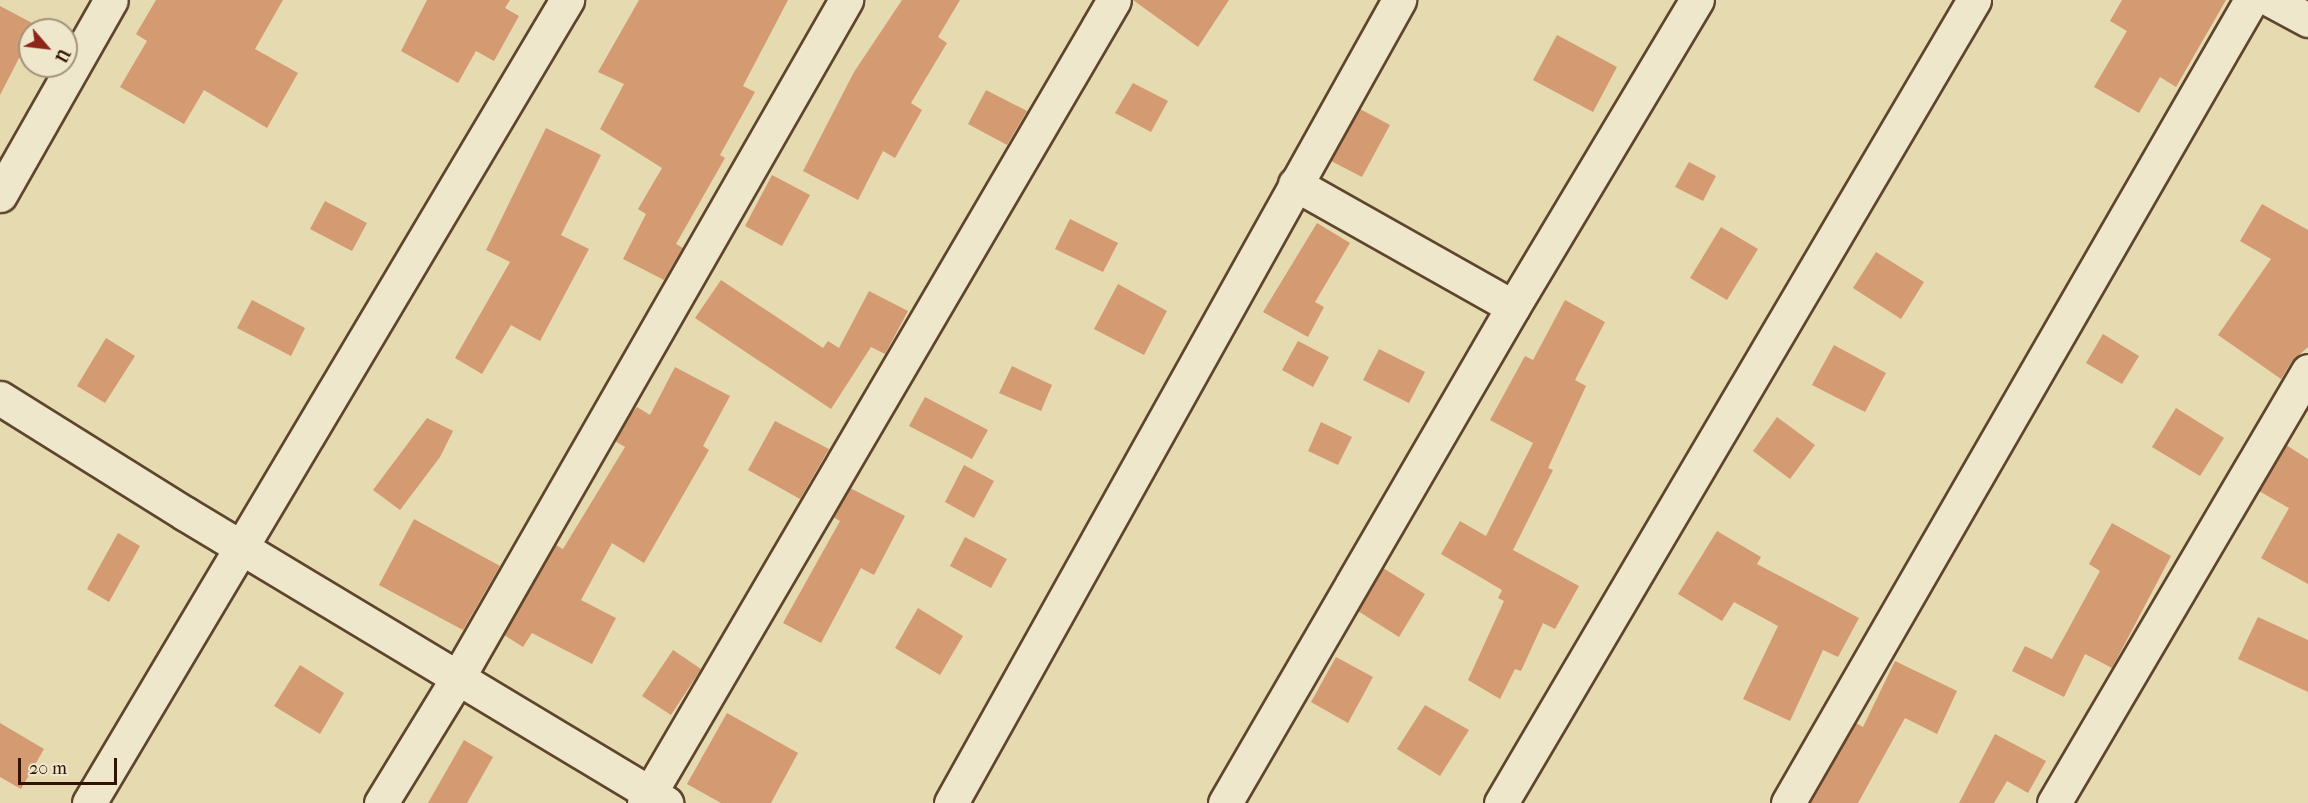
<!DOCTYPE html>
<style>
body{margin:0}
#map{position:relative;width:2308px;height:803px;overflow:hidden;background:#e6dab1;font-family:"IM FELL French Canon",serif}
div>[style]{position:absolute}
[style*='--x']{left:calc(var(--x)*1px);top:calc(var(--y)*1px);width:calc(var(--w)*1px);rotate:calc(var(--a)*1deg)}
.building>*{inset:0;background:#d49a71}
.roads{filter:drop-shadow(2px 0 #5e452c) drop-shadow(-2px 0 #5e452c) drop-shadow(0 2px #5e452c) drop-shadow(0 -2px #5e452c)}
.street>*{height:33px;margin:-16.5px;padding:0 16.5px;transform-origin:16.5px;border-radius:16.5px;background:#efe7cc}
span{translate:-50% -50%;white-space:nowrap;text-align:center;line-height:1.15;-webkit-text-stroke:6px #efe7cc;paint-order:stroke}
.north{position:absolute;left:18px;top:18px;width:60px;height:60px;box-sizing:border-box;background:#efe7cc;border:2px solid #a3927a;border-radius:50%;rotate:118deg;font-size:16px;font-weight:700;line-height:24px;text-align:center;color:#311300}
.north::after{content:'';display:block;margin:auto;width:21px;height:27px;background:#8f2418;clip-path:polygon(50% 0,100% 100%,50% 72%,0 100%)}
.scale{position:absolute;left:18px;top:758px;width:99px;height:27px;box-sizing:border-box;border:3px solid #311300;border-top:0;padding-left:8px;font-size:18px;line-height:21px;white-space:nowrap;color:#311300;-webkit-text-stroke:4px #efe7cc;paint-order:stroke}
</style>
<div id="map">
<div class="building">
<div style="clip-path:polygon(156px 0,283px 0,255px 49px,298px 73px,267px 128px,204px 90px,184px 124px,120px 87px,147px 41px,136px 34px)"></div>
<div style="clip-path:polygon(427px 0,510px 0,505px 8px,519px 16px,494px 61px,476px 51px,458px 83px,401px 51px)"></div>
<div style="clip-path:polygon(639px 0,788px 0,743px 86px,755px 92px,720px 155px,725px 158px,676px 244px,683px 248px,664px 280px,623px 259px,646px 214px,638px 209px,662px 168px,600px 129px,624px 84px,598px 72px)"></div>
<div style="clip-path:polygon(902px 0,960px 0,938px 37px,947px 43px,911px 103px,922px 110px,895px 158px,883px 151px,858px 200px,803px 171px,854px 72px)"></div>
<div style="clip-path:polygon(1133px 0,1229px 0,1198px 47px)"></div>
<div style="clip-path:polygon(2122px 0,2226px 0,2176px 87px,2160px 77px,2139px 113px,2094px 87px,2127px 31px,2110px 21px)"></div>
<div style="clip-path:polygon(0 6px,36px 25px,30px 30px,30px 37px,0 95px)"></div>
<div style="clip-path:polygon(1557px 35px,1617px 67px,1593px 112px,1533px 80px)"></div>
<div style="clip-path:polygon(1133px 83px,1168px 101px,1151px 132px,1115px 113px)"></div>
<div style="clip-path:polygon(986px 90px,1027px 111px,1007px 145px,968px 124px)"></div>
<div style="clip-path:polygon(1360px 109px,1390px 125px,1362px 177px,1331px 161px)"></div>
<div style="clip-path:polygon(546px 128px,601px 155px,561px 235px,589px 249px,540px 341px,511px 325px,482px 374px,455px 358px,510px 262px,486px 250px)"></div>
<div style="clip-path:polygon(1689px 162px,1716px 176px,1703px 201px,1675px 187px)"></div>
<div style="clip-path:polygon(772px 175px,810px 195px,782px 246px,745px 226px)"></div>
<div style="clip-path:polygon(325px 201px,367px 223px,352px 251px,310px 229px)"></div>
<div style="clip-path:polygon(2262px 204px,2308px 230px,2308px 347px,2292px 361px,2281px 379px,2218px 335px,2271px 259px,2240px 241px)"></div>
<div style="clip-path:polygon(1070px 219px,1118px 243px,1103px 272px,1055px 249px)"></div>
<div style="clip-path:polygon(1317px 223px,1350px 243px,1315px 302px,1324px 307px,1308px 337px,1263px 312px)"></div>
<div style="clip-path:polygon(1721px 227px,1758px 249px,1727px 300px,1690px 278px)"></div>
<div style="clip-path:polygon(1876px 252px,1924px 282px,1901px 319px,1853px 288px)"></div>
<div style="clip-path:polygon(721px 280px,823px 348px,828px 341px,839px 348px,869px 291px,908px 311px,885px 354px,871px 347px,831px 409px,695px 318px)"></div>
<div style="clip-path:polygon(1118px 284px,1167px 311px,1144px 355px,1094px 329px)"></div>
<div style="clip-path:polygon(252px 300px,305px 328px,291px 356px,237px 328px)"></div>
<div style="clip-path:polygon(1565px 300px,1605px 322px,1575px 380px,1586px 386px,1548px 468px,1553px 470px,1513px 550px,1579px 586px,1555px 629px,1543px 623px,1521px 671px,1515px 669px,1500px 699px,1468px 680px,1504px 601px,1498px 598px,1502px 590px,1441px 554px,1460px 521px,1486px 536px,1533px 443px,1490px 420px,1525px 356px,1533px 360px)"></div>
<div style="clip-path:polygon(2103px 334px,2139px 356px,2122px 384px,2086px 363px)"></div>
<div style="clip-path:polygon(106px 338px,135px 356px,105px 403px,77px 386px)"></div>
<div style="clip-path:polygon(1298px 341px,1329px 357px,1313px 387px,1282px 370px)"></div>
<div style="clip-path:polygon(1834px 345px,1886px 373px,1865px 412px,1812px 385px)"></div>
<div style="clip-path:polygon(1379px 349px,1425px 372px,1409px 403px,1363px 380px)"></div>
<div style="clip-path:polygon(1012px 366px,1052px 385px,1041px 411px,999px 393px)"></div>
<div style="clip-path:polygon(675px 367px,730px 396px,703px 446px,709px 450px,644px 563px,612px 543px,581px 600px,616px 618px,592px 664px,532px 633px,523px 647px,504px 635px,556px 545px,563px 549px,625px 447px,615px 441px,631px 414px,637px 407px,650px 415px)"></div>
<div style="clip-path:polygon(925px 397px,988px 430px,972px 459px,909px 426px)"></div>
<div style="clip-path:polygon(2176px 408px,2224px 438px,2200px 476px,2152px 447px)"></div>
<div style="clip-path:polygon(1777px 417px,1815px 445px,1790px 479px,1753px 451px)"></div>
<div style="clip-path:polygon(427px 418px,453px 431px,440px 457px,400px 510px,373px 490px)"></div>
<div style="clip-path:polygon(775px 421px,829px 449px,800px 499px,748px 470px)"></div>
<div style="clip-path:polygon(1321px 422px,1352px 437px,1338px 465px,1308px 451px)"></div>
<div style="clip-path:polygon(2286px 445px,2308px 459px,2308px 584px,2261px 558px,2289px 508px,2259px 491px)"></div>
<div style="clip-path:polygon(964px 465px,994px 481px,974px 518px,945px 502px)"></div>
<div style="clip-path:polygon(850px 488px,905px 516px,874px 575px,861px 568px,821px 643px,783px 623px,840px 521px,833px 517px)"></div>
<div style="clip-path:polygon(414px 519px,500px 566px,463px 630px,379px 585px)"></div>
<div style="clip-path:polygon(2112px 523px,2171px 556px,2112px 668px,2085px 654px,2064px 697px,2012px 671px,2025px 646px,2052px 659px,2100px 571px,2089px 564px)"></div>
<div style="clip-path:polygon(1717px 531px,1761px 557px,1757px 564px,1859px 618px,1838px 657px,1823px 650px,1790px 721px,1743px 699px,1778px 626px,1734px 602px,1722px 621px,1678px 594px)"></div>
<div style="clip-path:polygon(118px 533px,140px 546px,109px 602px,87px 589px)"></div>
<div style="clip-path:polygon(965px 537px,1007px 559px,991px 588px,950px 566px)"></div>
<div style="clip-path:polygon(1383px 568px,1425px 594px,1399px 637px,1358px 611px)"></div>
<div style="clip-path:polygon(918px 608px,963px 636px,940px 675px,895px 648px)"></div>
<div style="clip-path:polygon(2258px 617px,2308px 640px,2308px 692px,2238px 659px)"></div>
<div style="clip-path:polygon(673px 650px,701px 669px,671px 715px,642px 696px)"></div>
<div style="clip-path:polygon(1336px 657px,1373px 677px,1348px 723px,1311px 702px)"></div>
<div style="clip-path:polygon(1895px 661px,1957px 691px,1937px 734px,1905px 718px,1858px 803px,1811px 803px,1856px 723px,1863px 727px)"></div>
<div style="clip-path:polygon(300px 665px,344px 693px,320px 734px,274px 706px)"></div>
<div style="clip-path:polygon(1425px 705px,1469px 730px,1440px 776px,1397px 749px)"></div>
<div style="clip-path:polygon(727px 713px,798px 753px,771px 803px,721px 803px,687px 784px)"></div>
<div style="clip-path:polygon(0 723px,44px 749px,21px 789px,0 777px)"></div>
<div style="clip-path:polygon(1995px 734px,2046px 761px,2028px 793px,2007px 781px,1994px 803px,1959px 803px)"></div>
<div style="clip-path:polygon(464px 740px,493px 757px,467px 803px,428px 803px)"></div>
</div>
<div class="roads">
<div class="street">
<div style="--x:2271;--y:0;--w:42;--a:28.4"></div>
<div style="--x:1295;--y:184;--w:250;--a:29.4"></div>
<div style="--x:0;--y:195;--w:224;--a:-60.4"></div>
<div style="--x:0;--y:398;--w:217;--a:32"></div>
<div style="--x:184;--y:513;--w:563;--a:31.03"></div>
<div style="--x:89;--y:803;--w:935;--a:-59.24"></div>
<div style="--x:381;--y:803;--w:145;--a:-58.5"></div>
<div style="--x:457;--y:679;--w:783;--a:-60.19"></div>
<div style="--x:644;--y:803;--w:930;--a:-59.66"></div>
<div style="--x:951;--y:803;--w:920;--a:-60.84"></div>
<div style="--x:1225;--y:803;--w:574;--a:-59.86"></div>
<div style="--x:1513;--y:307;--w:358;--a:-59.1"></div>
<div style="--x:1501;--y:803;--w:932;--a:-59.5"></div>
<div style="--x:1788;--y:803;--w:927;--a:-60.03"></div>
<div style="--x:2054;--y:803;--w:501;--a:-59.55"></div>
</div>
</div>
<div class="north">U</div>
<div class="scale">20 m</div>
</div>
